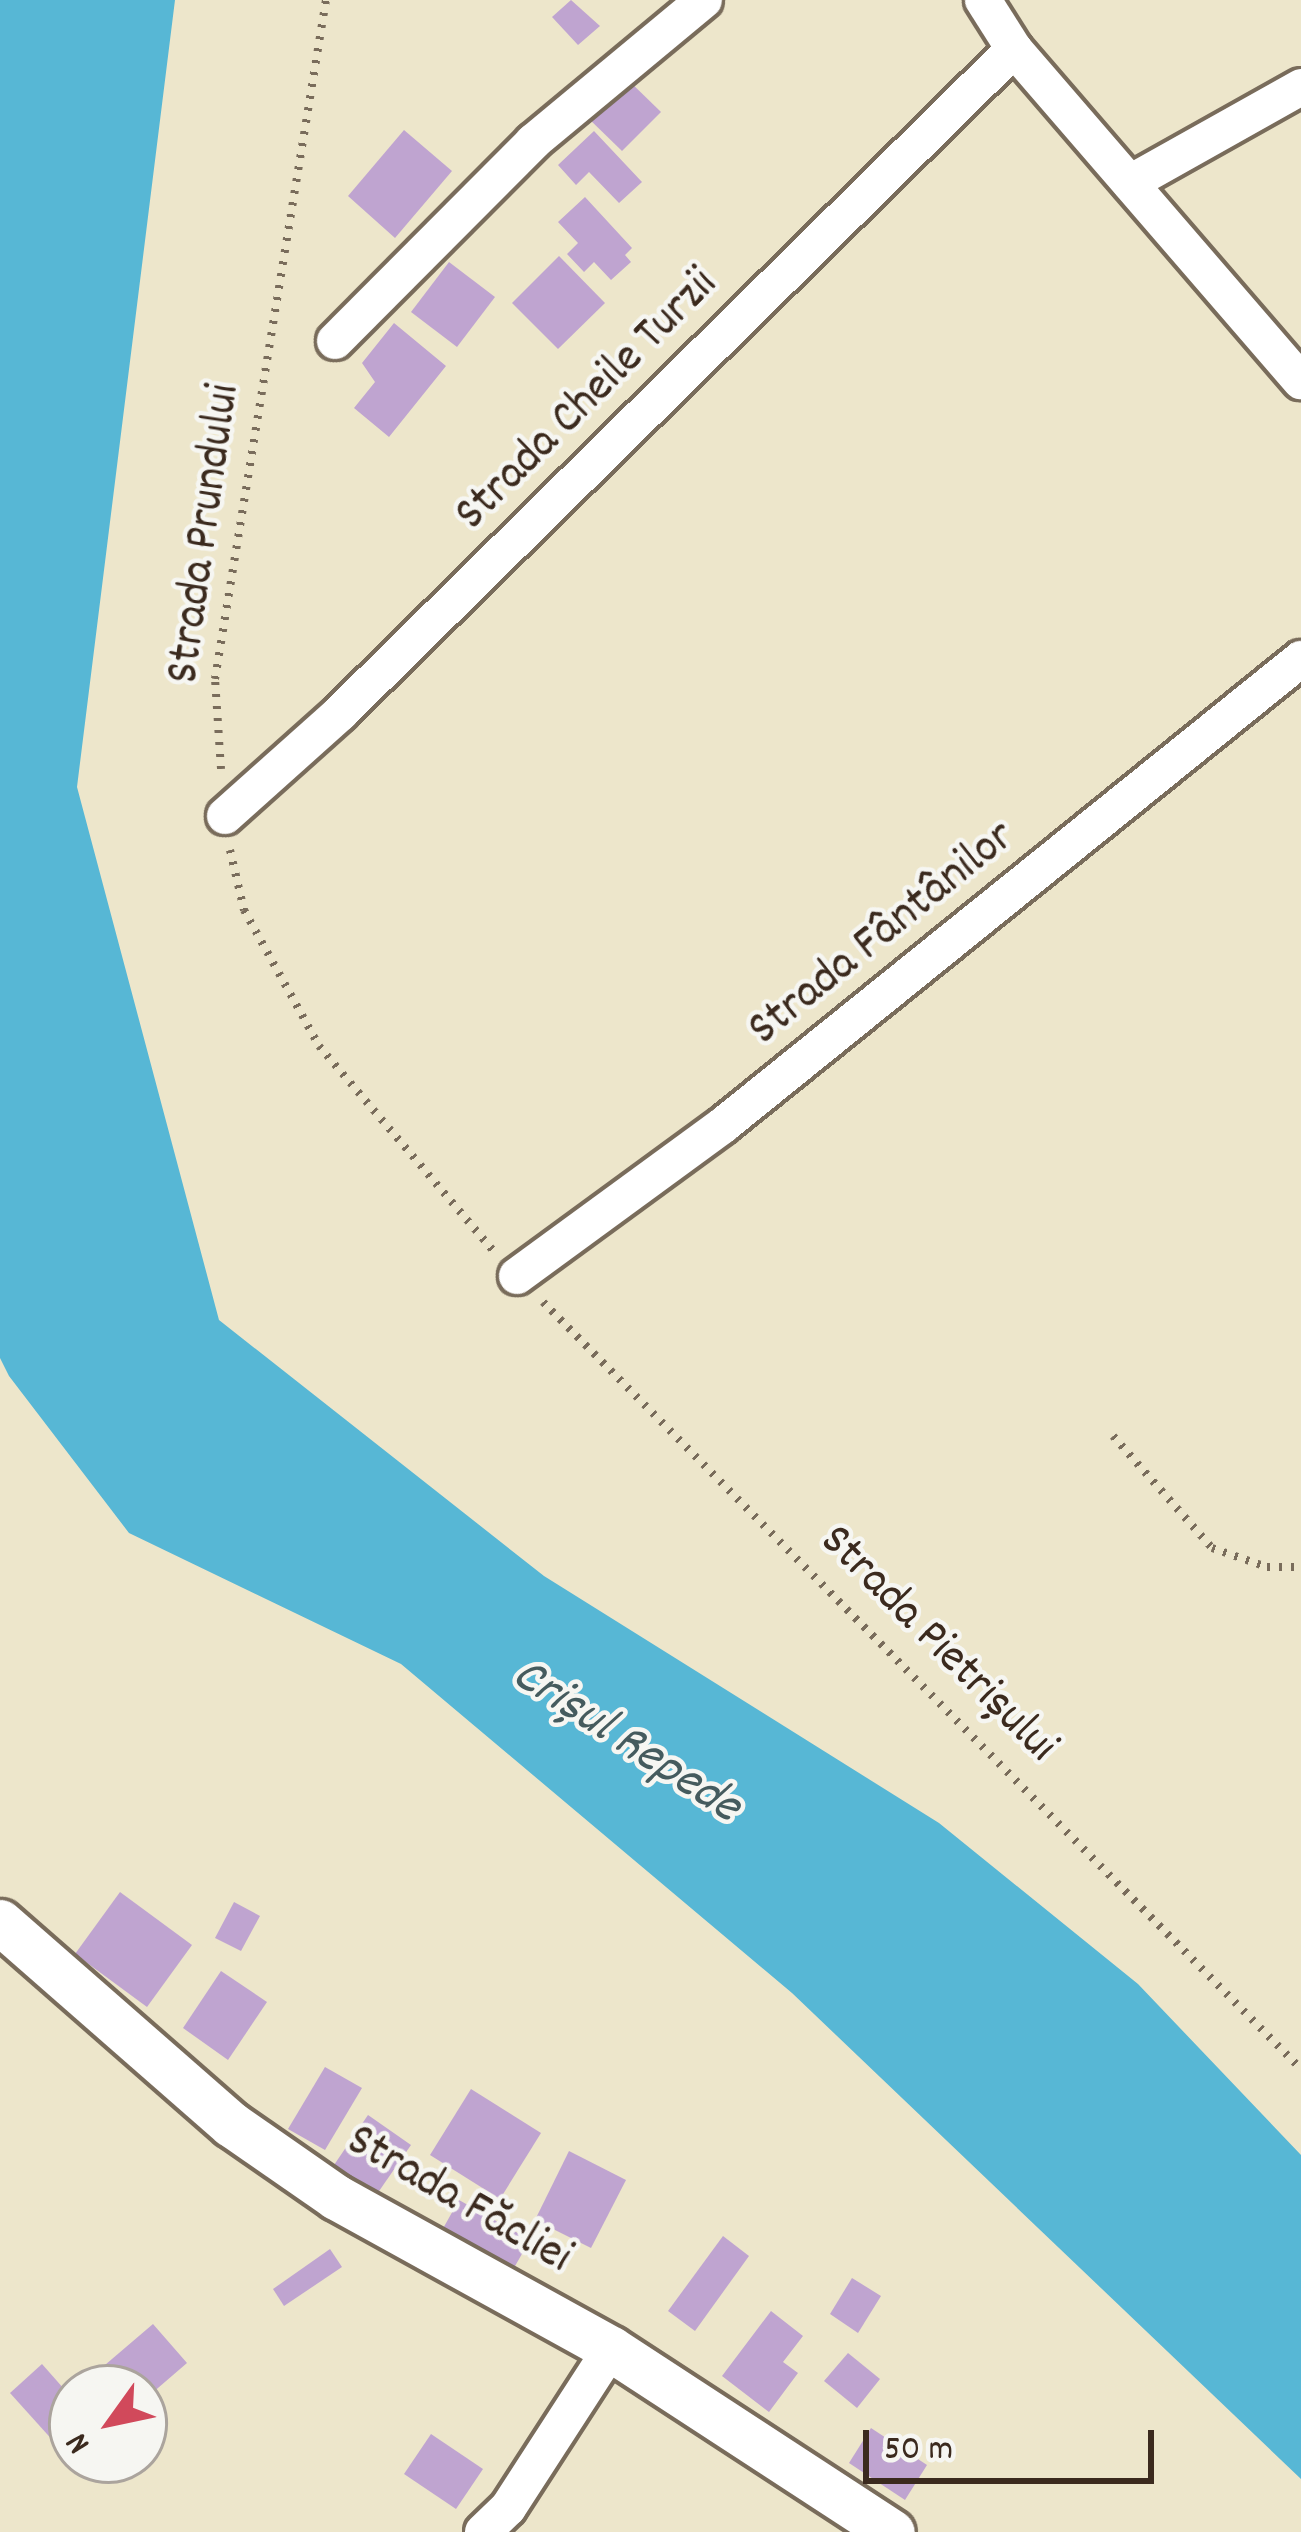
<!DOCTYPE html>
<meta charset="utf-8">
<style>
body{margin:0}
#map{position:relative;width:1301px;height:2532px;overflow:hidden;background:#ede6cb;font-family:Dekko,sans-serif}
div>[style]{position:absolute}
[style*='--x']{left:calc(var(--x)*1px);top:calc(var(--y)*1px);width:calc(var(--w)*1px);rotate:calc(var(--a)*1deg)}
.water>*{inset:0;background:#57b7d5}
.building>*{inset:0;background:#bfa4d0}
.path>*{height:8px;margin-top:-4px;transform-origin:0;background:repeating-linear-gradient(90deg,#796c5b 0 3px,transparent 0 12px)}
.roads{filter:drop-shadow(3px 0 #796c5b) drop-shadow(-3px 0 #796c5b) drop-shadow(0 3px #796c5b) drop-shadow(0 -3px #796c5b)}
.minor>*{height:36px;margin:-18px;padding:0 18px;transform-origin:18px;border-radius:18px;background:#fff}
.tertiary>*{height:45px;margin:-22.5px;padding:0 22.5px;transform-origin:22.5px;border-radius:22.5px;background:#fff}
span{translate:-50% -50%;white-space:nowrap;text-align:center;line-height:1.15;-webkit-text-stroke:9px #f6f6f2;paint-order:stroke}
.street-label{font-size:48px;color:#3b2a1e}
.water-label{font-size:51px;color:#455b5e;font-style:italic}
.north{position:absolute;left:48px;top:2364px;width:120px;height:120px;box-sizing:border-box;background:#f6f6f2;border:3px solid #aba49d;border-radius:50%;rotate:237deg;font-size:33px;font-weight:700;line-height:48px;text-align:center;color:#3b2a1e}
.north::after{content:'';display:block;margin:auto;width:42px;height:54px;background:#d1495b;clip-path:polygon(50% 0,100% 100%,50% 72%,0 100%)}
.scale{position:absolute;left:863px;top:2430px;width:291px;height:54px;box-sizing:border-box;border:6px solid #3b2a1e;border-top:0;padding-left:15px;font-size:36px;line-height:42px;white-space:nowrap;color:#3b2a1e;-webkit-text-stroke:9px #f6f6f2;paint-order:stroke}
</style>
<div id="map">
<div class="water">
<div style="clip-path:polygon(0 0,175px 0,77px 787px,219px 1320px,544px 1576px,939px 1823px,1138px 1984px,1301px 2155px,1301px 2479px,792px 1993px,401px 1664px,129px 1533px,9px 1376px,0 1358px)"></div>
</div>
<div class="building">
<div style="clip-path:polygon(571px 0,600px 26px,578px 45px,552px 17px)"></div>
<div style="clip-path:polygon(624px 76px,661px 112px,622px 151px,585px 115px)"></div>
<div style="clip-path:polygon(404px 130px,452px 171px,395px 238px,348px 196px)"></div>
<div style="clip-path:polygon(594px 131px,642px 182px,619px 203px,589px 172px,576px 185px,558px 165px)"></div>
<div style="clip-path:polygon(585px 197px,632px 248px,625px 255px,631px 262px,611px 280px,594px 262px,584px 272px,567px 254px,578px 243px,558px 222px)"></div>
<div style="clip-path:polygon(559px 256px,605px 303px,558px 349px,512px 303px)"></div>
<div style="clip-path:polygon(449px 262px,495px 297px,457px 347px,411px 312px)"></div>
<div style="clip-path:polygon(394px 323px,446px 366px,389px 437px,354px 408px,375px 382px,362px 363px)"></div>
<div style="clip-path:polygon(120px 1892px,192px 1945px,147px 2007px,75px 1954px)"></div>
<div style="clip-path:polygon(234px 1902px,260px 1916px,241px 1951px,215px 1938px)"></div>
<div style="clip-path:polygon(221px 1971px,267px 2002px,228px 2060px,183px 2028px)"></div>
<div style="clip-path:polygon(325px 2067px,362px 2088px,325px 2150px,288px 2129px)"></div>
<div style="clip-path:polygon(471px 2089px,541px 2133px,500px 2199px,430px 2155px)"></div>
<div style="clip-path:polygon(368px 2115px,411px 2145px,377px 2194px,334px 2165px)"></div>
<div style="clip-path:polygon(569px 2151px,626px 2180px,591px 2248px,535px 2220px)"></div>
<div style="clip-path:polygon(459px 2200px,530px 2240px,511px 2273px,441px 2232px)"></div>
<div style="clip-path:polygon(723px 2236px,749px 2256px,695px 2331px,668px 2311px)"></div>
<div style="clip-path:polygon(330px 2249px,342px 2267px,284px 2306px,273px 2289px)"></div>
<div style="clip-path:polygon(852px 2278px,881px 2296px,858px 2333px,830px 2314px)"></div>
<div style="clip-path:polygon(771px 2311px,803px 2336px,783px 2362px,798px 2373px,769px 2412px,722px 2376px)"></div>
<div style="clip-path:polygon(153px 2324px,187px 2363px,144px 2400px,144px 2388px,78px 2388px)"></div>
<div style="clip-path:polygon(848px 2353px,880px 2379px,857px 2408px,824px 2381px)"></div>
<div style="clip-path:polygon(42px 2364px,72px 2398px,65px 2454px,10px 2393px)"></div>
<div style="clip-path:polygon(871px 2428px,927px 2465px,905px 2500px,849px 2463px)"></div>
<div style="clip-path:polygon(431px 2434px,483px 2469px,456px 2509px,404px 2474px)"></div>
</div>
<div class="path">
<div style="--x:221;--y:769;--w:90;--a:-93.8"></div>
<div style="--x:215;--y:679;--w:688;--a:-80.72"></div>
<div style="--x:230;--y:850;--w:62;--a:76.9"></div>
<div style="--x:244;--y:910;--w:155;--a:61.1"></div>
<div style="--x:319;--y:1046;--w:272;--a:49.6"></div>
<div style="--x:543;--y:1302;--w:1078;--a:45.34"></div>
<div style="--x:1113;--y:1436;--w:149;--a:48.5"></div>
<div style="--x:1212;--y:1548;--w:58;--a:19.1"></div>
<div style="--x:1267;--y:1567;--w:34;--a:0"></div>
</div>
<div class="roads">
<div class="minor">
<div style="--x:983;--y:0;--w:58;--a:57.7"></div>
<div style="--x:1014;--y:49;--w:439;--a:49.2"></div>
<div style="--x:1130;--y:183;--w:196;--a:-29.3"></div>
<div style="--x:335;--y:341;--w:281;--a:-45.1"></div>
<div style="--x:533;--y:142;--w:222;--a:-39.7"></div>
<div style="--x:225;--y:816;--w:154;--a:-41.8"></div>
<div style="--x:340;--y:713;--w:946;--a:-44.57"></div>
<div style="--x:517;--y:1276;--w:254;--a:-36.2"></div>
<div style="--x:722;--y:1126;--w:744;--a:-38.89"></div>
<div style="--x:483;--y:2532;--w:35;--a:-44"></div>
<div style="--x:508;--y:2508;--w:189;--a:-57.1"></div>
</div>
<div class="tertiary">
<div style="--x:0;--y:1922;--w:307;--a:41.2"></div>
<div style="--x:231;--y:2124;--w:128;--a:34.8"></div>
<div style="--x:336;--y:2197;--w:314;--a:28.9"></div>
<div style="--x:611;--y:2349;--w:335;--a:33.1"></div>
</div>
</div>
<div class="street-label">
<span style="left:588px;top:401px;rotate:-45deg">Strada Cheile Turzii</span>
<span style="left:206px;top:534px;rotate:-82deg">Strada Prundului</span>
<span style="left:883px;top:935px;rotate:-39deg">Strada Fântânilor</span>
<span style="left:937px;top:1645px;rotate:45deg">Strada Pietrișului</span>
<span style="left:458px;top:2201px;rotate:30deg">Strada Făcliei</span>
</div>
<div class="water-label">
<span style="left:625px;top:1743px;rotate:33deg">Crișul Repede</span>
</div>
<div class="north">N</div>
<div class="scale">50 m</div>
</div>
